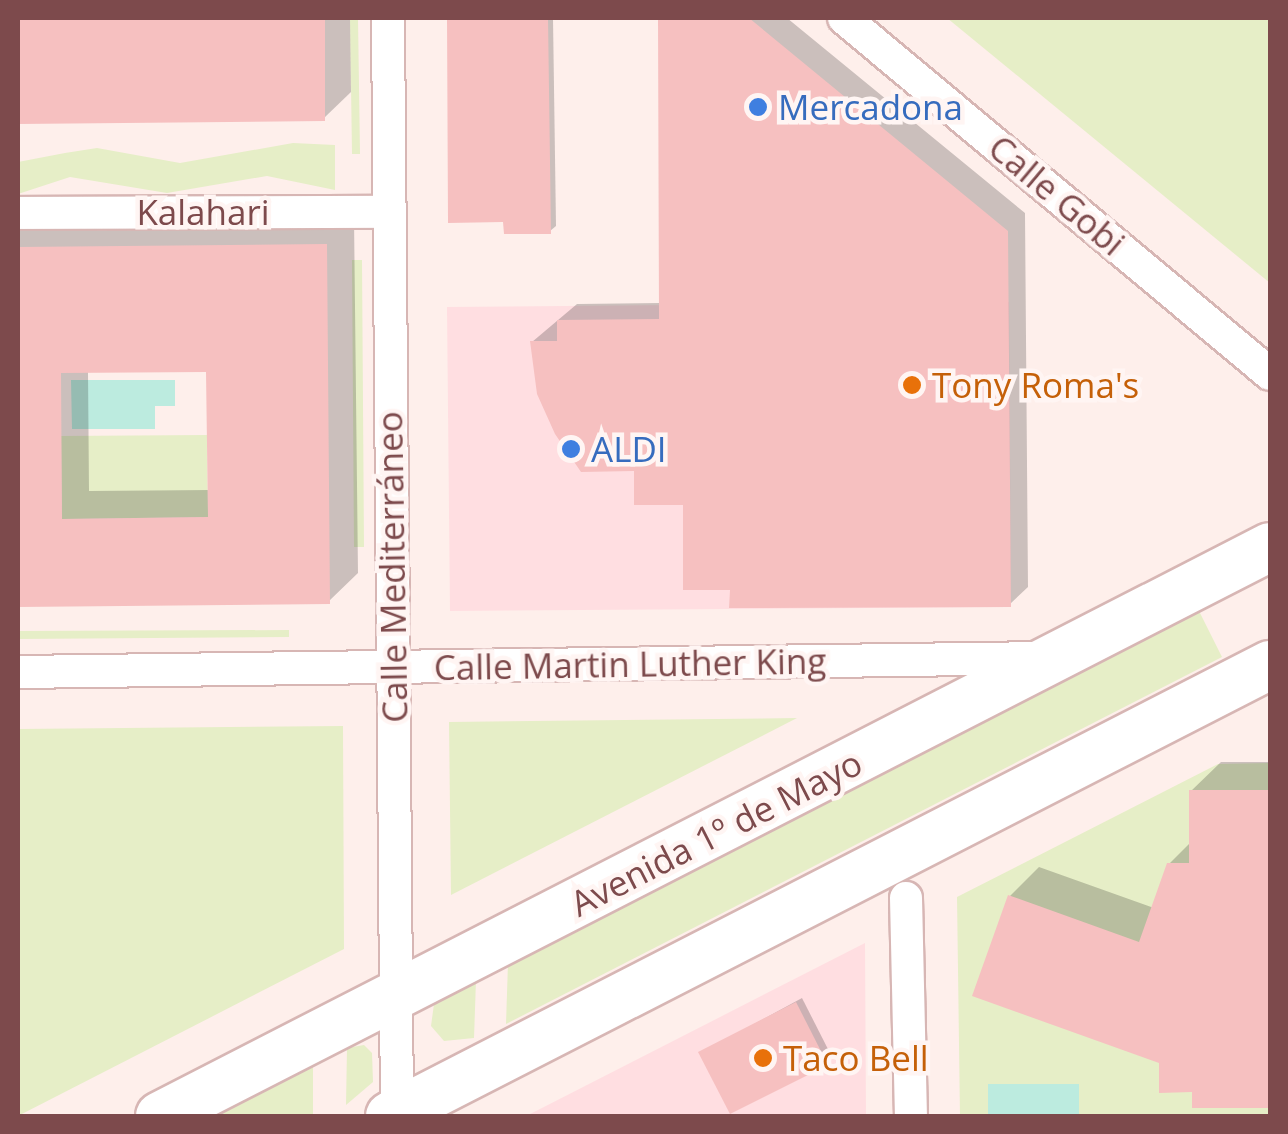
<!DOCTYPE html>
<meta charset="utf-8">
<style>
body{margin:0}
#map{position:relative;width:1288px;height:1134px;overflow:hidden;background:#feefeb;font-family:"Open Sans",sans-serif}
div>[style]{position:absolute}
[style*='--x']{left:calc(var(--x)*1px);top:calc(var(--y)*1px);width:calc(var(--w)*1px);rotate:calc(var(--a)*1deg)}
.commercial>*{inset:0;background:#ffdee1}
.green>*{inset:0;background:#e6eec7}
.water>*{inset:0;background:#bcebdf}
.shadow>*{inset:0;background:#0003}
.building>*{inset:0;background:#f6c0c0}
.roads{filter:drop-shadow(2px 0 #d7b6b4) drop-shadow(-2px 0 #d7b6b4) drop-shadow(0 2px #d7b6b4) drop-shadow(0 -2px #d7b6b4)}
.street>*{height:32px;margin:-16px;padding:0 16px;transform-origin:16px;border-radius:16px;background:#fff}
.secondary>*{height:48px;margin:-24px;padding:0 24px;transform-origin:24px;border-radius:24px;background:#fff}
.dots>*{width:28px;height:28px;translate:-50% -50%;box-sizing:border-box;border:5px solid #fff5f3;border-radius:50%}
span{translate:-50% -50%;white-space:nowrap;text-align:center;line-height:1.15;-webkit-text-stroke:9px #fff5f3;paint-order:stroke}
.shop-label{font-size:35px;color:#366cbe}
.left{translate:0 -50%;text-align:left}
.street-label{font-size:35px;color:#7d4a4c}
.food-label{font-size:35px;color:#c56008}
.frame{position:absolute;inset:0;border:20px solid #7d4a4c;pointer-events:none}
</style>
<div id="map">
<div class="commercial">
<div style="clip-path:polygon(1009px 302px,1011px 607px,450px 611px,447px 307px)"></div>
<div style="clip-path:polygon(865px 943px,866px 1116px,526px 1116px,540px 1109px)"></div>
</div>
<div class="green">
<div style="clip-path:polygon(350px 18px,358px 18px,360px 154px,352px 154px)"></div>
<div style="clip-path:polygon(947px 18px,1270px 18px,1270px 283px)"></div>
<div style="clip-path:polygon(293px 143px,335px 145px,335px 190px,267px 176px,167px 193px,70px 177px,18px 194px,18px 162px,65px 153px,97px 148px,180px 163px)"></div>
<div style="clip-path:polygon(352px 260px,362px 260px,364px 547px,354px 547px)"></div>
<div style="clip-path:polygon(207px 435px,208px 517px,62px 519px,61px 436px)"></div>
<div style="clip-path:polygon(1199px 611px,1222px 657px,506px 1024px,508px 963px)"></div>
<div style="clip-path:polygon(289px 630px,289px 637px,18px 639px,18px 631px)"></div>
<div style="clip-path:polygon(797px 718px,451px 895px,449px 722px)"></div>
<div style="clip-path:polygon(343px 726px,344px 949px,18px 1116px,18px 729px)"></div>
<div style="clip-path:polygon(1270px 763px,1270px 1116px,960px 1116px,957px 897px,1218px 764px)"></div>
<div style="clip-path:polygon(476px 980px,474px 1038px,444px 1041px,431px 1026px,434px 1004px)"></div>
<div style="clip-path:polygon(364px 1045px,372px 1053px,373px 1082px,346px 1105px,347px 1048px)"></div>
<div style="clip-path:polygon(313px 1064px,313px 1116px,211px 1116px)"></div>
</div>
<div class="water">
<div style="clip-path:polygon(71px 380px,175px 380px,175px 406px,155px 406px,155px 429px,72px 429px)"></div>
<div style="clip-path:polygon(988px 1084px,1079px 1084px,1079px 1116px,988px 1116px)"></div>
</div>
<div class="shadow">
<div style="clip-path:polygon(18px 18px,350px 18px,351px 92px,324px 118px,18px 121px)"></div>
<div style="clip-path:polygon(450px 18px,553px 18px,556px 226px,550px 231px,506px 219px)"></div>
<div style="clip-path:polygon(660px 18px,787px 18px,1025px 213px,1028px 587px,1010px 604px,732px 587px,685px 502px,637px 469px,532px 342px,577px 304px,661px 303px)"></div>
<div style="clip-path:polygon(evenodd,354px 217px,358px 573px,329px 601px,18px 604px,18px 220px,354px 217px,209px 370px,210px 490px,89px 491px,88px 371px,209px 370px)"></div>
<div style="clip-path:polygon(1221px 762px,1270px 762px,1270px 1105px,1194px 1106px,1194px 1090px,1010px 896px,1039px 867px,1154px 908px,1169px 864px,1191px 842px,1191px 791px)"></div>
<div style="clip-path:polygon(802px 998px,832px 1057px,827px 1063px,701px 1053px)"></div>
</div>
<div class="building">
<div style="clip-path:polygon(18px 18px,325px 18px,325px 121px,18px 124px)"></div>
<div style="clip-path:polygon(447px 18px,548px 18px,551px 234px,504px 234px,503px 222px,448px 223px)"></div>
<div style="clip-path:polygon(658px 18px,749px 18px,1008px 231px,1011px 607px,729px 608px,730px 590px,683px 590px,683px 505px,634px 505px,634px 471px,581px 472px,555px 434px,537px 394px,530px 341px,557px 341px,557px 320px,659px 319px)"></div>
<div style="clip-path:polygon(evenodd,327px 244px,330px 604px,18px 607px,18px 247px,327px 244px,206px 372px,208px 517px,62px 519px,61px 373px,206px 372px)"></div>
<div style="clip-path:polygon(1189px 790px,1270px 790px,1270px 1108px,1192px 1108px,1192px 1092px,1159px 1093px,1159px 1063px,972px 996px,1008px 895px,1139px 942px,1167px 863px,1189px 863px)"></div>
<div style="clip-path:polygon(796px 1002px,828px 1065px,730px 1114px,698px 1052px)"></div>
</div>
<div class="roads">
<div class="street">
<div style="--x:388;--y:18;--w:1098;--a:89.53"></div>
<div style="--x:844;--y:18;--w:555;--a:39.88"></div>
<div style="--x:18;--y:213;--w:370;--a:-0.2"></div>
<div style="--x:18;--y:672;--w:1025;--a:-0.78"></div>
<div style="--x:906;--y:898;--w:218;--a:88.7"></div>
</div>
<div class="secondary">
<div style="--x:160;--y:1116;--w:1247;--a:-27.14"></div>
<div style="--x:390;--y:1116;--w:989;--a:-27.14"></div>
</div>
</div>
<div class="dots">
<div style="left:758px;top:107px;background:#3f7fe0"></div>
<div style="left:912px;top:385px;background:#e8710a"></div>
<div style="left:571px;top:449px;background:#3f7fe0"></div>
<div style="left:763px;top:1058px;background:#e8710a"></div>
</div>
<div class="shop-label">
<span class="left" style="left:778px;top:107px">Mercadona</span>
<span class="left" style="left:591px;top:449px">ALDI</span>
</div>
<div class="street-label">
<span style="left:1057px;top:195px;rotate:40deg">Calle Gobi</span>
<span style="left:203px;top:212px">Kalahari</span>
<span style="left:392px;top:567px;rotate:-91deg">Calle Mediterráneo</span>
<span style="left:630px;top:664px;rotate:-1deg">Calle Martin Luther King</span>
<span style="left:716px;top:833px;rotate:-27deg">Avenida 1º de Mayo</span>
</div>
<div class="food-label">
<span class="left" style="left:932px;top:385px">Tony Roma's</span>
<span class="left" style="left:783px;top:1058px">Taco Bell</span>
</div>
<div class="frame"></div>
</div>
